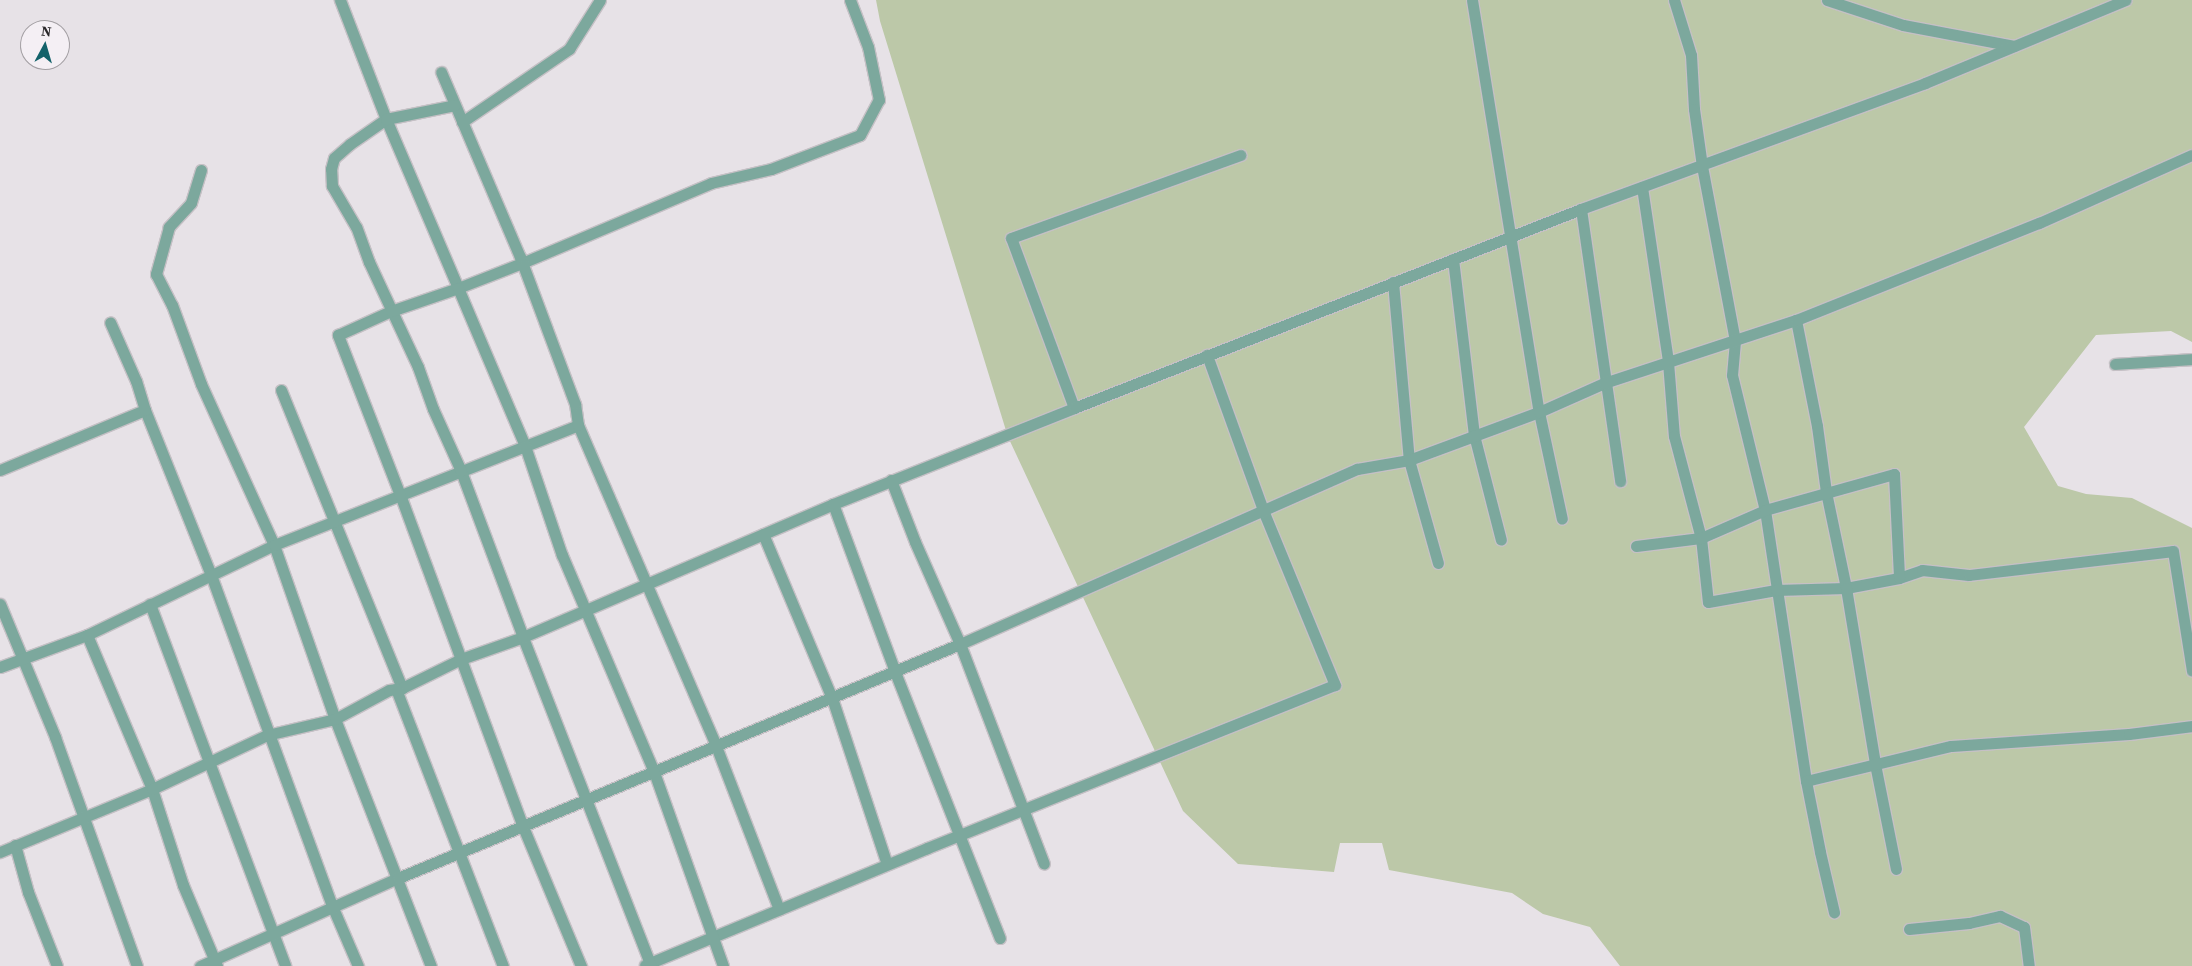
<!DOCTYPE html>
<style>
body{margin:0}
#map{position:relative;width:2192px;height:966px;overflow:hidden;background:#e7e2e7;font-family:"Source Serif 4",serif}
div>[style]{position:absolute}
[style*='--x']{left:calc(var(--x)*1px);top:calc(var(--y)*1px);width:calc(var(--w)*1px);rotate:calc(var(--a)*1deg)}
.green>*{inset:0;background:#bcc8a8}
.roads{filter:drop-shadow(1px 0 #c5c0c5) drop-shadow(-1px 0 #c5c0c5) drop-shadow(0 1px #c5c0c5) drop-shadow(0 -1px #c5c0c5)}
.minor>*{height:11px;margin:-5.5px;padding:0 5.5px;transform-origin:5.5px;border-radius:5.5px;background:#7ca89d}
span{translate:-50% -50%;white-space:nowrap;text-align:center;line-height:1.15;-webkit-text-stroke:4.5px #f4eff4;paint-order:stroke}
.north{position:absolute;left:20px;top:20px;width:50px;height:50px;box-sizing:border-box;background:#f4eff4;border:1px solid #a39fa3;border-radius:50%;rotate:6deg;font-size:14px;font-weight:700;line-height:20px;text-align:center;color:#292729}
.north::after{content:'';display:block;margin:auto;width:18px;height:22px;background:#13626a;clip-path:polygon(50% 0,100% 100%,50% 72%,0 100%)}
</style>
<div id="map">
<div class="green">
<div style="clip-path:polygon(876px 0,2192px 0,2192px 342px,2171px 331px,2096px 335px,2024px 427px,2058px 486px,2086px 494px,2132px 498px,2192px 528px,2192px 966px,1620px 966px,1590px 927px,1543px 914px,1512px 893px,1389px 870px,1382px 843px,1340px 843px,1334px 872px,1238px 864px,1183px 811px,1008px 437px,880px 21px)"></div>
</div>
<div class="roads">
<div class="minor">
<div style="--x:340;--y:0;--w:128;--a:68.9"></div>
<div style="--x:386;--y:119;--w:184;--a:66.9"></div>
<div style="--x:458;--y:288;--w:69;--a:-21.3"></div>
<div style="--x:522;--y:263;--w:205;--a:-22.9"></div>
<div style="--x:711;--y:183;--w:62;--a:-13.1"></div>
<div style="--x:771;--y:169;--w:95;--a:-20.9"></div>
<div style="--x:860;--y:135;--w:40;--a:-62"></div>
<div style="--x:879;--y:100;--w:54;--a:-101.7"></div>
<div style="--x:868;--y:47;--w:50;--a:-111"></div>
<div style="--x:1472;--y:0;--w:417;--a:80.8"></div>
<div style="--x:1539;--y:412;--w:109;--a:77.9"></div>
<div style="--x:1674;--y:0;--w:58;--a:72.8"></div>
<div style="--x:1691;--y:55;--w:54;--a:86.8"></div>
<div style="--x:1694;--y:109;--w:58;--a:82"></div>
<div style="--x:1702;--y:166;--w:178;--a:79.3"></div>
<div style="--x:1735;--y:341;--w:34;--a:95"></div>
<div style="--x:1732;--y:375;--w:139;--a:76.3"></div>
<div style="--x:1765;--y:510;--w:274;--a:81.4"></div>
<div style="--x:1806;--y:781;--w:72;--a:78.8"></div>
<div style="--x:1820;--y:852;--w:62;--a:76.9"></div>
<div style="--x:1827;--y:0;--w:80;--a:18.2"></div>
<div style="--x:1903;--y:25;--w:113;--a:10.7"></div>
<div style="--x:462;--y:122;--w:130;--a:-34.3"></div>
<div style="--x:569;--y:49;--w:58;--a:-57.7"></div>
<div style="--x:201;--y:170;--w:34;--a:107"></div>
<div style="--x:191;--y:203;--w:33;--a:133"></div>
<div style="--x:169;--y:227;--w:49;--a:105.5"></div>
<div style="--x:156;--y:274;--w:35;--a:63"></div>
<div style="--x:172;--y:305;--w:84;--a:69.8"></div>
<div style="--x:201;--y:384;--w:177;--a:65.6"></div>
<div style="--x:274;--y:545;--w:184;--a:70.7"></div>
<div style="--x:335;--y:719;--w:265;--a:68.8"></div>
<div style="--x:1642;--y:187;--w:177;--a:81.5"></div>
<div style="--x:1668;--y:362;--w:74;--a:85.4"></div>
<div style="--x:1674;--y:436;--w:106;--a:75.2"></div>
<div style="--x:1701;--y:538;--w:64;--a:83.8"></div>
<div style="--x:1708;--y:602;--w:69;--a:-10"></div>
<div style="--x:1776;--y:590;--w:70;--a:-1.6"></div>
<div style="--x:1846;--y:588;--w:54;--a:-10.7"></div>
<div style="--x:1899;--y:578;--w:24;--a:-19"></div>
<div style="--x:1922;--y:570;--w:47;--a:6.1"></div>
<div style="--x:1969;--y:575;--w:205;--a:-6.7"></div>
<div style="--x:2173;--y:551;--w:121;--a:81"></div>
<div style="--x:1581;--y:209;--w:275;--a:81.8"></div>
<div style="--x:1453;--y:259;--w:177;--a:83.2"></div>
<div style="--x:1474;--y:435;--w:108;--a:75.6"></div>
<div style="--x:1393;--y:282;--w:179;--a:84.9"></div>
<div style="--x:1409;--y:460;--w:107;--a:74.3"></div>
<div style="--x:1796;--y:320;--w:108;--a:78.8"></div>
<div style="--x:1817;--y:426;--w:67;--a:82.2"></div>
<div style="--x:1826;--y:492;--w:98;--a:78.2"></div>
<div style="--x:1846;--y:588;--w:178;--a:80.6"></div>
<div style="--x:1875;--y:764;--w:107;--a:78.7"></div>
<div style="--x:2115;--y:364;--w:77;--a:-3.7"></div>
<div style="--x:281;--y:390;--w:322;--a:67.9"></div>
<div style="--x:402;--y:688;--w:5;--a:158"></div>
<div style="--x:1074;--y:408;--w:181;--a:-110.3"></div>
<div style="--x:1011;--y:238;--w:244;--a:-19.9"></div>
<div style="--x:145;--y:410;--w:178;--a:68.2"></div>
<div style="--x:211;--y:575;--w:355;--a:69.9"></div>
<div style="--x:333;--y:908;--w:63;--a:66.7"></div>
<div style="--x:578;--y:425;--w:349;--a:66.7"></div>
<div style="--x:716;--y:746;--w:175;--a:68.9"></div>
<div style="--x:0;--y:470;--w:157;--a:-22.5"></div>
<div style="--x:145;--y:410;--w:30;--a:-107"></div>
<div style="--x:136;--y:381;--w:64;--a:-113.8"></div>
<div style="--x:891;--y:480;--w:66;--a:68.8"></div>
<div style="--x:915;--y:542;--w:111;--a:66.2"></div>
<div style="--x:960;--y:644;--w:235;--a:69.1"></div>
<div style="--x:833;--y:504;--w:179;--a:69.7"></div>
<div style="--x:895;--y:672;--w:286;--a:68.5"></div>
<div style="--x:763;--y:534;--w:178;--a:67.2"></div>
<div style="--x:832;--y:698;--w:175;--a:71.7"></div>
<div style="--x:1636;--y:546;--w:65;--a:-7"></div>
<div style="--x:1701;--y:538;--w:70;--a:-23.6"></div>
<div style="--x:1765;--y:510;--w:134;--a:-15.6"></div>
<div style="--x:1894;--y:474;--w:104;--a:87.2"></div>
<div style="--x:0;--y:604;--w:144;--a:67.5"></div>
<div style="--x:55;--y:737;--w:243;--a:70.3"></div>
<div style="--x:150;--y:604;--w:386;--a:69.5"></div>
<div style="--x:87;--y:635;--w:167;--a:67.1"></div>
<div style="--x:152;--y:789;--w:101;--a:72.1"></div>
<div style="--x:183;--y:885;--w:88;--a:67.2"></div>
<div style="--x:0;--y:667;--w:93;--a:-20.2"></div>
<div style="--x:87;--y:635;--w:208;--a:-25.7"></div>
<div style="--x:274;--y:545;--w:327;--a:-21.5"></div>
<div style="--x:578;--y:425;--w:21;--a:-98"></div>
<div style="--x:575;--y:404;--w:157;--a:-110.5"></div>
<div style="--x:520;--y:257;--w:201;--a:-113.1"></div>
<div style="--x:402;--y:688;--w:66;--a:-26.2"></div>
<div style="--x:461;--y:659;--w:66;--a:-19.5"></div>
<div style="--x:523;--y:637;--w:177;--a:-110.5"></div>
<div style="--x:461;--y:471;--w:68;--a:-114.3"></div>
<div style="--x:433;--y:409;--w:45;--a:-109.7"></div>
<div style="--x:418;--y:367;--w:116;--a:-115"></div>
<div style="--x:369;--y:262;--w:37;--a:-110"></div>
<div style="--x:356;--y:227;--w:48;--a:-120.3"></div>
<div style="--x:332;--y:186;--w:17;--a:-93"></div>
<div style="--x:331;--y:169;--w:11;--a:-75"></div>
<div style="--x:334;--y:158;--w:21;--a:-41"></div>
<div style="--x:350;--y:144;--w:44;--a:-34.8"></div>
<div style="--x:386;--y:119;--w:70;--a:-11.5"></div>
<div style="--x:1806;--y:781;--w:149;--a:-13.6"></div>
<div style="--x:1951;--y:746;--w:178;--a:-3.9"></div>
<div style="--x:2129;--y:734;--w:64;--a:-7.2"></div>
<div style="--x:15;--y:845;--w:49;--a:74.5"></div>
<div style="--x:28;--y:892;--w:79;--a:68.6"></div>
<div style="--x:0;--y:852;--w:165;--a:-22.5"></div>
<div style="--x:152;--y:789;--w:127;--a:-25.2"></div>
<div style="--x:267;--y:735;--w:70;--a:-13.2"></div>
<div style="--x:335;--y:719;--w:61;--a:-28.2"></div>
<div style="--x:389;--y:690;--w:7;--a:-8"></div>
<div style="--x:396;--y:689;--w:297;--a:68.9"></div>
<div style="--x:1909;--y:929;--w:60;--a:-5.7"></div>
<div style="--x:1969;--y:923;--w:32;--a:-13"></div>
<div style="--x:2000;--y:916;--w:26;--a:25"></div>
<div style="--x:2024;--y:927;--w:39;--a:83"></div>
<div style="--x:645;--y:965;--w:305;--a:-22.5"></div>
<div style="--x:927;--y:848;--w:439;--a:-21.8"></div>
<div style="--x:1335;--y:685;--w:189;--a:-112.4"></div>
<div style="--x:1263;--y:510;--w:165;--a:-109.9"></div>
<div style="--x:200;--y:966;--w:217;--a:-24"></div>
<div style="--x:398;--y:878;--w:609;--a:-22.61"></div>
<div style="--x:960;--y:644;--w:434;--a:-23.8"></div>
<div style="--x:1357;--y:469;--w:53;--a:-9.8"></div>
<div style="--x:1409;--y:460;--w:139;--a:-20.3"></div>
<div style="--x:1539;--y:412;--w:71;--a:-24"></div>
<div style="--x:1604;--y:383;--w:202;--a:-18.2"></div>
<div style="--x:1796;--y:320;--w:262;--a:-21.8"></div>
<div style="--x:2039;--y:223;--w:167;--a:-24"></div>
<div style="--x:581;--y:966;--w:151;--a:-112.6"></div>
<div style="--x:523;--y:827;--w:354;--a:-110.3"></div>
<div style="--x:400;--y:495;--w:172;--a:-111.2"></div>
<div style="--x:338;--y:335;--w:58;--a:-24.4"></div>
<div style="--x:391;--y:311;--w:71;--a:-18.9"></div>
<div style="--x:458;--y:288;--w:172;--a:67"></div>
<div style="--x:525;--y:446;--w:115;--a:71.3"></div>
<div style="--x:562;--y:555;--w:236;--a:67"></div>
<div style="--x:654;--y:772;--w:206;--a:70.4"></div>
<div style="--x:651;--y:966;--w:353;--a:-111.3"></div>
<div style="--x:523;--y:637;--w:337;--a:-23.2"></div>
<div style="--x:833;--y:504;--w:259;--a:-21.7"></div>
<div style="--x:1074;--y:408;--w:545;--a:-21.43"></div>
<div style="--x:1581;--y:209;--w:366;--a:-20.1"></div>
<div style="--x:1925;--y:83;--w:217;--a:-22.5"></div>
</div>
</div>
<div class="north">N</div>
</div>
